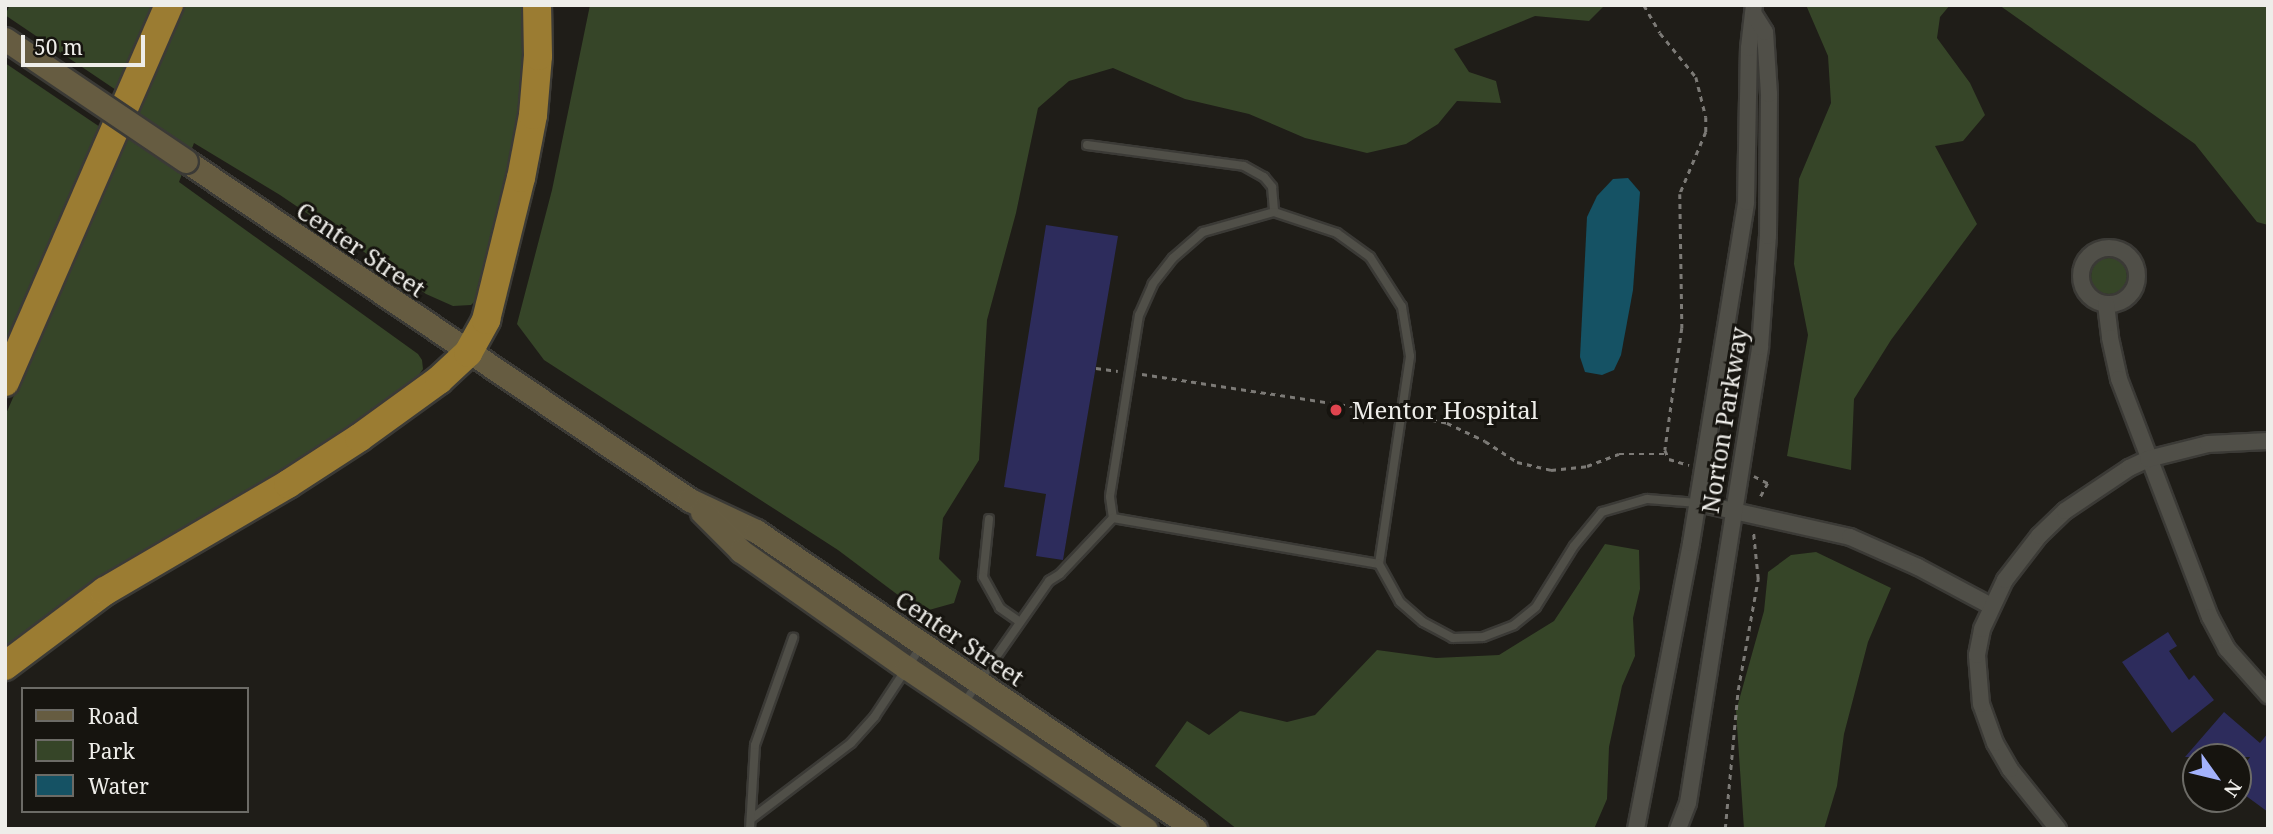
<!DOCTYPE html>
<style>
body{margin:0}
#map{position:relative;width:2273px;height:834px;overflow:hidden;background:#1f1d18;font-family:"Noto Serif",serif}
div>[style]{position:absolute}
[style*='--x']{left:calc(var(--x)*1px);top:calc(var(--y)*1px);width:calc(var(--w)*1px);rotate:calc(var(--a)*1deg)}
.green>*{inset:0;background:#364528}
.round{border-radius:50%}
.water>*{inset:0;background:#155264}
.building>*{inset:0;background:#2d2c5c}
.path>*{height:2.5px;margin-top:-1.25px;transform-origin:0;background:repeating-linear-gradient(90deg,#7c7a76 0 5px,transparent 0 10px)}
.roads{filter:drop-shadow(2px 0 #3b3a36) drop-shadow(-2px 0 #3b3a36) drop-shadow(0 2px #3b3a36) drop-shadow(0 -2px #3b3a36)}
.service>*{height:8px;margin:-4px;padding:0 4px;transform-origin:4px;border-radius:4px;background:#504f48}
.minor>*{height:16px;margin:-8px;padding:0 8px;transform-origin:8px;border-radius:8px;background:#504f48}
.minor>.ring{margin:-8px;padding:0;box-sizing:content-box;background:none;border:16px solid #504f48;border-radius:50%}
.secondary>*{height:23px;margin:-11.5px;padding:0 11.5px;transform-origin:11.5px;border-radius:11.5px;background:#665c41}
.motorway>*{height:28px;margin:-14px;padding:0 14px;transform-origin:14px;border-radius:14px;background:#9b7c32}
.bridges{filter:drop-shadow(2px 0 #3b3a36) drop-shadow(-2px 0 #3b3a36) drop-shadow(0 2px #3b3a36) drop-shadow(0 -2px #3b3a36)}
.secondary-bridge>*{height:23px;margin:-11.5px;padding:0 11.5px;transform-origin:11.5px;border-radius:11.5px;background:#665c41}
.dots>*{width:19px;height:19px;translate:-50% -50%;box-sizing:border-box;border:4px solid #16140f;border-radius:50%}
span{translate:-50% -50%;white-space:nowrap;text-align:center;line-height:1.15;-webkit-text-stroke:6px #16140f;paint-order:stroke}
.street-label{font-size:24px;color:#eeede9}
.poi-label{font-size:24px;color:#eeede9}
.left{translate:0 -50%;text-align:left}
.frame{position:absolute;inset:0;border:7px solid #eeede9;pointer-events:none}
.legend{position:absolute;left:21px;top:687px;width:228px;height:126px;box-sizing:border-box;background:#16140f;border:2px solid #6c6b66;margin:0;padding:9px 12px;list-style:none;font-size:21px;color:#eeede9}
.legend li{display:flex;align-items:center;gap:14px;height:35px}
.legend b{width:35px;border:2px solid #6c6b66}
.north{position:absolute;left:2182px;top:743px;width:70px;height:70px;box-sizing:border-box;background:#16140f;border:2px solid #6c6b66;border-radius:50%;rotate:124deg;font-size:19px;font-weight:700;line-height:28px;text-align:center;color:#eeede9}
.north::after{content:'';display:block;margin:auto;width:24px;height:32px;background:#a3b2fc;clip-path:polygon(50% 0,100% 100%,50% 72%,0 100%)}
.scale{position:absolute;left:21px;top:35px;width:124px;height:32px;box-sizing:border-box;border:4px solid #eeede9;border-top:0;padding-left:9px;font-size:21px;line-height:24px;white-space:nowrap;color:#eeede9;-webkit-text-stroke:5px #16140f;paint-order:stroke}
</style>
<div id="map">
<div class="green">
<div style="clip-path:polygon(10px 5px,153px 5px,116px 90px,5px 15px)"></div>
<div style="clip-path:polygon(185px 5px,527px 5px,526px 87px,508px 197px,479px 297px,471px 305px,453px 306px,426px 294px,280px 195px,194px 143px,179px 182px,418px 354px,422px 360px,423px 369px,407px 392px,5px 655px,5px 416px)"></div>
<div style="clip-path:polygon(590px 5px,1605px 5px,1589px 21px,1535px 16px,1454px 49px,1469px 72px,1496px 81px,1501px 103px,1457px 101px,1438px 124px,1406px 144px,1367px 153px,1305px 138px,1249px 114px,1185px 99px,1113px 68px,1069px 81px,1038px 108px,1016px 213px,987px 320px,979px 460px,943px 518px,939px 559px,961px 581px,954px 603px,929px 610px,902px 598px,838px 550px,544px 360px,517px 324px,552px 190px)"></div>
<div style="clip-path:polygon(1806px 5px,1950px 5px,1940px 17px,1937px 38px,1970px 83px,1985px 115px,1963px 141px,1935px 146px,1977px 224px,1891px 340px,1854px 399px,1851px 470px,1787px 456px,1808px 335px,1794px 264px,1799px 179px,1831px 103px,1828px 56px)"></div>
<div style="clip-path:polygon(1999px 5px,2268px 5px,2268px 225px,2257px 222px,2195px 144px)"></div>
<div style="clip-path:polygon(5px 63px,100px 127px,5px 343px)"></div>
<div class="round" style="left:2091px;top:258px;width:36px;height:36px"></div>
<div style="clip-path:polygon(1605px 544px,1639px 550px,1640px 589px,1633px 618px,1635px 656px,1622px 686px,1609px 747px,1607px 799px,1594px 829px,1237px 829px,1155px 766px,1187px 721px,1209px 735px,1240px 711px,1287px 722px,1315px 715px,1377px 650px,1436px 658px,1499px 655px,1554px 621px)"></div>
<div style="clip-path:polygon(1816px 552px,1891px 588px,1868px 642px,1844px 734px,1837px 786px,1824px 829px,1744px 829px,1736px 711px,1764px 611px,1768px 572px,1791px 555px)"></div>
</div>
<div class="water">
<div style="clip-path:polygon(1628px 178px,1640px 192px,1633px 290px,1621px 355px,1614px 370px,1602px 375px,1585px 372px,1580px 357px,1587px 217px,1597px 196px,1613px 179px)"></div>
</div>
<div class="building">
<div style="clip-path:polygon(1046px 225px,1118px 236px,1063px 560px,1036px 556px,1046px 494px,1004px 487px)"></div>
<div style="clip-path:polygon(2168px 632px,2177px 646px,2169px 651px,2189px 680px,2194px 675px,2214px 700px,2172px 733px,2122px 662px)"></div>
<div style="clip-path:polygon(2224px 712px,2260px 743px,2268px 733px,2268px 812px,2238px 790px,2238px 774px,2250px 757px,2185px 757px)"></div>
</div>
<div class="path">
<div style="--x:1644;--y:5;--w:32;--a:60"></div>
<div style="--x:1660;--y:33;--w:57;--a:50.7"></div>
<div style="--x:1696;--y:77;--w:41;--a:76"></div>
<div style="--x:1706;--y:117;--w:15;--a:90"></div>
<div style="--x:1706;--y:132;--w:67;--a:112.8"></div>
<div style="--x:1680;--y:194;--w:134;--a:89.1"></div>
<div style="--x:1682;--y:328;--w:123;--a:97.9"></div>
<div style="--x:1665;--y:450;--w:10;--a:66"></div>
<div style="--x:1669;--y:459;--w:21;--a:17"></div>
<div style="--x:1096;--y:368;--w:22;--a:8"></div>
<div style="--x:1142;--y:374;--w:252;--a:8.7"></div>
<div style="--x:1412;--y:416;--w:36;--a:11"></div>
<div style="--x:1447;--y:423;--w:42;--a:25.3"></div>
<div style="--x:1485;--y:441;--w:38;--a:33"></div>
<div style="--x:1517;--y:462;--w:35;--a:13"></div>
<div style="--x:1551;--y:470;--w:36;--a:-6"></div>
<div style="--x:1587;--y:466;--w:34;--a:-21"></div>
<div style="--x:1619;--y:454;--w:48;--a:0"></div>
<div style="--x:1754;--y:476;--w:16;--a:27"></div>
<div style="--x:1768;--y:483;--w:19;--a:118"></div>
<div style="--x:1725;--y:829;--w:140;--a:-84.7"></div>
<div style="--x:1738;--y:690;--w:113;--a:-79.8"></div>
<div style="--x:1758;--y:579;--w:49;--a:-95.8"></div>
</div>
<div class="roads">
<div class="service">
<div style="--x:1087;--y:145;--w:158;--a:7.6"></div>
<div style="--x:1244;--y:166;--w:23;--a:29"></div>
<div style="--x:1264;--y:177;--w:13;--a:51"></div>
<div style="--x:1272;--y:187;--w:25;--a:85"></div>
<div style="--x:989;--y:519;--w:58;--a:95.9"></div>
<div style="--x:983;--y:577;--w:35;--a:61"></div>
<div style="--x:1000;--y:608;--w:24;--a:35"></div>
<div style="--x:1379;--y:564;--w:210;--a:-81.5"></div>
<div style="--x:1410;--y:356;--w:50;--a:-99.3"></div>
<div style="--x:1402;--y:307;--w:59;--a:-122.6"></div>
<div style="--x:1370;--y:257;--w:41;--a:-144"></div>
<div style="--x:1337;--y:233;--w:66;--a:-161.6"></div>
<div style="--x:1274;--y:212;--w:74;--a:164.3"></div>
<div style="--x:1203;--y:232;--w:40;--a:139"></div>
<div style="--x:1173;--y:258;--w:33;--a:128"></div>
<div style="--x:1153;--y:284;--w:34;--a:114"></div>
<div style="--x:1139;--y:315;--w:184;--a:99.1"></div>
<div style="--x:1110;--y:497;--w:21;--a:82"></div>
<div style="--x:1113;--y:518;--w:270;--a:9.8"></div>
<div style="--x:1379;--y:564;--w:43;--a:61.1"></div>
<div style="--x:1400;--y:602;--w:30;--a:41"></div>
<div style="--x:1423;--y:622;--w:34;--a:28"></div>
<div style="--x:1453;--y:638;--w:30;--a:-2"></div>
<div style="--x:1483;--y:637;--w:33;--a:-21"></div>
<div style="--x:1514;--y:625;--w:28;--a:-39"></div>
<div style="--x:1536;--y:607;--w:72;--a:-58.1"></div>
<div style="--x:1574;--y:546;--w:44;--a:-50.5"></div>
<div style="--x:1602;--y:512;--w:47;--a:-16.1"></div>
<div style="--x:1647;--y:499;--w:51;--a:4.5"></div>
<div style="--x:964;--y:703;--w:149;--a:-55.1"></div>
<div style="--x:1049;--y:581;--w:13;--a:-32"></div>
<div style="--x:1060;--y:574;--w:77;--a:-46.6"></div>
<div style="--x:751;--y:819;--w:126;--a:-37.2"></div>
<div style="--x:851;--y:743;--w:36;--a:-48"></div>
<div style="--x:875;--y:716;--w:85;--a:-56.5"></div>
<div style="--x:750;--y:829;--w:84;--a:-86.6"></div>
<div style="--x:755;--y:745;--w:114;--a:-70.4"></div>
</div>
<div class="minor">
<div class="ring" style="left:2081px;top:248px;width:40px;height:40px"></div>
<div style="--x:2106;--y:304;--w:34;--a:83"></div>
<div style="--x:2110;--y:338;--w:42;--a:77.6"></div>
<div style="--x:2119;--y:379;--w:255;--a:69.1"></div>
<div style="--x:2210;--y:617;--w:36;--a:62"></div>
<div style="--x:2227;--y:649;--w:62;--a:48.3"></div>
<div style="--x:1698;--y:503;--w:156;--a:12.6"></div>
<div style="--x:1850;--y:537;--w:74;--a:23.8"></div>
<div style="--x:1918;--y:567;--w:83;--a:28.1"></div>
<div style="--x:1636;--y:829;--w:291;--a:-79.1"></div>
<div style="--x:1691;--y:543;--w:345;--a:-80.8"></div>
<div style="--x:1746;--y:202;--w:154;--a:-88.9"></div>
<div style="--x:1749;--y:48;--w:43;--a:-83.4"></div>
<div style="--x:1678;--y:829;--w:28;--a:-69"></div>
<div style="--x:1688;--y:803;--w:462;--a:-81"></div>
<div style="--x:1760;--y:347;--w:111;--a:-85.9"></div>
<div style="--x:1768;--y:236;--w:142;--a:-89.6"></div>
<div style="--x:1769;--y:94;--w:62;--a:-93.7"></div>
<div style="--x:1765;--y:32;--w:19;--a:-122"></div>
<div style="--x:2058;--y:829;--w:77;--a:-128.7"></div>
<div style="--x:2010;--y:769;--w:30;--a:-120"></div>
<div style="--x:1995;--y:743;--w:41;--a:-109.7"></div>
<div style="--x:1981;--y:704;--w:49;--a:-94.7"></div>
<div style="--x:1977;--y:655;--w:26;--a:-79"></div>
<div style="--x:1982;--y:629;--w:54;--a:-64.9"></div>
<div style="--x:2005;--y:580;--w:56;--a:-52.3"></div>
<div style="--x:2039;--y:536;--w:36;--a:-44"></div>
<div style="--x:2065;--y:511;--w:77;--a:-33.9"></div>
<div style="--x:2129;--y:468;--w:21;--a:-25"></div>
<div style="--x:2148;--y:459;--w:62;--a:-14"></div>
<div style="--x:2208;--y:444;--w:60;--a:-2.9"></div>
</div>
<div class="secondary">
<div style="--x:186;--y:161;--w:607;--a:33.93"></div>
<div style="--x:690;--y:500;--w:73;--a:25.2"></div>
<div style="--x:756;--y:531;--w:531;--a:34.17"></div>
<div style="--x:702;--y:512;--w:55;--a:45"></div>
<div style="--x:741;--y:551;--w:203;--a:35.2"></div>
<div style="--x:907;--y:668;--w:288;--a:34"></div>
</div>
<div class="motorway">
<div style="--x:5;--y:382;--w:411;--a:-66.5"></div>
<div style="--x:5;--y:666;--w:125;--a:-36.9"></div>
<div style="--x:105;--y:591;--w:212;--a:-30.3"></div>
<div style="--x:288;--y:484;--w:85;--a:-32.9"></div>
<div style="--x:359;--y:438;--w:99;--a:-35.9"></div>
<div style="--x:439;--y:380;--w:40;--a:-43"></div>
<div style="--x:468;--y:353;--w:38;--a:-61"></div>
<div style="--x:486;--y:320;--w:146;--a:-76.2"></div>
<div style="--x:521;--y:178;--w:64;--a:-79.2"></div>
<div style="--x:533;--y:115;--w:59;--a:-85.2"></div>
<div style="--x:538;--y:56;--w:51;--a:-91.1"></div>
</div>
</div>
<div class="bridges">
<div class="secondary-bridge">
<div style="--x:5;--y:39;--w:218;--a:34"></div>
</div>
</div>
<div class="dots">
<div style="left:1336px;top:410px;background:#e0444e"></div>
</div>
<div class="street-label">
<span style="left:361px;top:249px;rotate:34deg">Center Street</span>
<span style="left:1724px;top:420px;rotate:-81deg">Norton Parkway</span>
<span style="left:960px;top:638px;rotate:34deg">Center Street</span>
</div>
<div class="poi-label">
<span class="left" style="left:1352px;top:410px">Mentor Hospital</span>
</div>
<div class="frame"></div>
<ul class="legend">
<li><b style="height:9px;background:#665c41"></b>Road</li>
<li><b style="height:19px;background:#364528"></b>Park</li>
<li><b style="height:19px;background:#155264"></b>Water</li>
</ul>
<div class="north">N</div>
<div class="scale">50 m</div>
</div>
